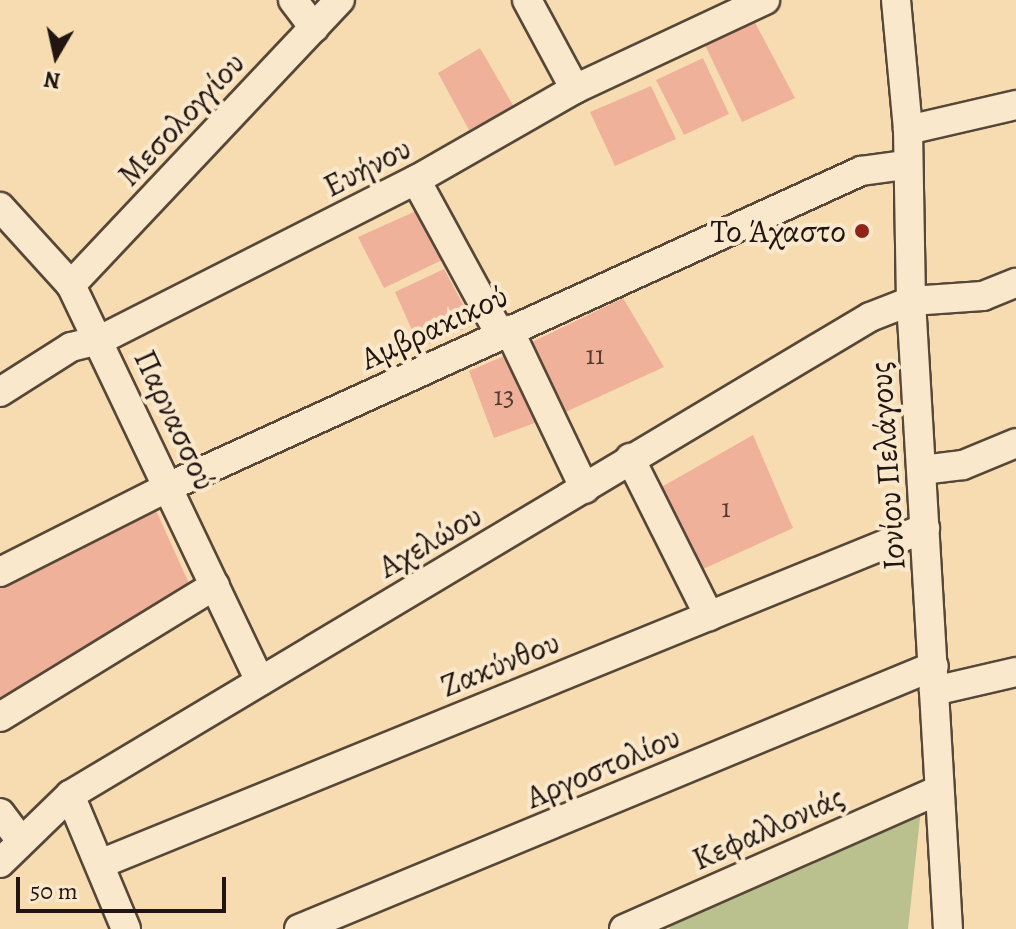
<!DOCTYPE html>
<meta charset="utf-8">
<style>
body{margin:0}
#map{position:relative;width:1016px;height:929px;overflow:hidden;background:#f8dcb1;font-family:Alegreya,serif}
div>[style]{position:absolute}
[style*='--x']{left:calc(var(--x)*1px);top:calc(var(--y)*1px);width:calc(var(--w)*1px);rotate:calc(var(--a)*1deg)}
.green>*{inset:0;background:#bac18e}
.building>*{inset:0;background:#efb199}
.roads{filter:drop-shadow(2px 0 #564738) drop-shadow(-2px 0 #564738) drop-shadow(0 2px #564738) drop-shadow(0 -2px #564738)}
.minor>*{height:28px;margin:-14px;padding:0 14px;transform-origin:14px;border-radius:14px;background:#fae8cc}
.dots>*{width:22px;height:22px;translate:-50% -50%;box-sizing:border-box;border:4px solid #fae8cc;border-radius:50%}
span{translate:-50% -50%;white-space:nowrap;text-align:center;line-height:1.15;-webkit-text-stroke:8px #fae8cc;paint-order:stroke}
.number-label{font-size:28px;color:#543c32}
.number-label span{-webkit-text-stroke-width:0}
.street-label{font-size:32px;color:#201510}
.poi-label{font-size:32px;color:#201510}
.right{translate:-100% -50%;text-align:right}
.north{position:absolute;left:16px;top:16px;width:80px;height:80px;-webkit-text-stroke:6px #fae8cc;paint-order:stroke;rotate:189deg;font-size:22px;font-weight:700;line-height:32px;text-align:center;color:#201510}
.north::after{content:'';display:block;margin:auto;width:28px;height:36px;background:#201510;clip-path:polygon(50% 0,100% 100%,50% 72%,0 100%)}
.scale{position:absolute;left:16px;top:877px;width:210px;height:36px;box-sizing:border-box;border:4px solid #201510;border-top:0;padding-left:10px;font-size:24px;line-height:28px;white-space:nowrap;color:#201510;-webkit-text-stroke:6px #fae8cc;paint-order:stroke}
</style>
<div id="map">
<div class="green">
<div style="clip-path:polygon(921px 809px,908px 929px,670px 929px,667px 922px)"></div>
</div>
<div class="building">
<div style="clip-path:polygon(752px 17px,795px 98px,742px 122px,703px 41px)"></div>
<div style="clip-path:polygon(480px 48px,514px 107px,469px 130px,438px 73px)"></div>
<div style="clip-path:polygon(703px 58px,729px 114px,684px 135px,656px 80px)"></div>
<div style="clip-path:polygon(651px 86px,676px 139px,615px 166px,590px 112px)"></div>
<div style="clip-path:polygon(416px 211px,442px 260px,384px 288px,358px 237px)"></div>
<div style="clip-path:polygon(444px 269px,474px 325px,420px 348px,395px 292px)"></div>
<div style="clip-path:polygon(623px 298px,664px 367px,559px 415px,528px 344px)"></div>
<div style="clip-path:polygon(511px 353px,540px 421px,494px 438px,469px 371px)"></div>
<div style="clip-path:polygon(753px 435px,793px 528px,701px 570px,658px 489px)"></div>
<div style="clip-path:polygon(154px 506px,192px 590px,0 705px,0 588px)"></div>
</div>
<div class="roads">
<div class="minor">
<div style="--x:293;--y:0;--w:35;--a:53"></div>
<div style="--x:527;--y:0;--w:101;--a:61.7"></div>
<div style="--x:896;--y:0;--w:131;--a:84.7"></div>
<div style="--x:908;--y:130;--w:171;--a:89"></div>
<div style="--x:911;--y:301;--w:629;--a:86.63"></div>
<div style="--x:908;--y:130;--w:111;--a:-13"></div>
<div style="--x:416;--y:180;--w:175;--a:61.4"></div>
<div style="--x:0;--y:207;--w:105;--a:47.7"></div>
<div style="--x:71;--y:285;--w:439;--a:64.5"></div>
<div style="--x:71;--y:285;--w:392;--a:-46.7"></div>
<div style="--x:509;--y:330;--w:176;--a:64.5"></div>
<div style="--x:0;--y:392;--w:84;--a:-32.4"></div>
<div style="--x:71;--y:347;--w:30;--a:-14"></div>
<div style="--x:100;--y:340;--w:354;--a:-26.9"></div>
<div style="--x:416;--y:180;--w:183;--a:-29.8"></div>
<div style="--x:575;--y:89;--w:210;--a:-25.1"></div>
<div style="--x:630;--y:458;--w:177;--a:63.4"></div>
<div style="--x:922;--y:470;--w:41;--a:-7"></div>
<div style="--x:963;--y:465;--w:57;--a:-22.5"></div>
<div style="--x:0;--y:572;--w:188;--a:-26.8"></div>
<div style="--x:168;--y:487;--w:762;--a:-24.51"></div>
<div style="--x:861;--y:171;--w:44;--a:-7.8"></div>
<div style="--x:934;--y:691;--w:84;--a:-13"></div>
<div style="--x:0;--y:717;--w:252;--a:-31.5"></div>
<div style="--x:70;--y:795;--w:145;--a:67.3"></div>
<div style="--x:0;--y:813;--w:34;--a:53"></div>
<div style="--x:0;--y:863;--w:98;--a:-44.2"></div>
<div style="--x:70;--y:795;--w:932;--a:-30.86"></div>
<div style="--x:870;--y:317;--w:44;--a:-21.3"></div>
<div style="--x:911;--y:301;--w:72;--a:-4"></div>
<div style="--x:983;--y:296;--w:35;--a:-22"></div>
<div style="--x:100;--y:864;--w:891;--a:-22.16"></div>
<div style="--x:299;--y:929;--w:687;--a:-22.5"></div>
<div style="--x:624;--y:929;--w:344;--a:-23.8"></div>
</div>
</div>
<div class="dots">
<div style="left:862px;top:231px;background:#8f2418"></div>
</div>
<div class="number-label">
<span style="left:595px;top:355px">11</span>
<span style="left:504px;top:396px">13</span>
<span style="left:726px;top:508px">1</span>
</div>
<div class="street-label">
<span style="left:181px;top:119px;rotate:-47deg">Μεσολογγίου</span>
<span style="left:367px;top:167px;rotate:-27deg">Ευήνου</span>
<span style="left:434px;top:327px;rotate:-25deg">Αμβρακικού</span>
<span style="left:175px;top:420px;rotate:65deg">Παρνασσού</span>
<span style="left:887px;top:466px;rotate:-94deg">Ιονίου Πελάγους</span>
<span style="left:430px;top:541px;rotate:-30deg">Αχελώου</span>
<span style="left:500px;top:664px;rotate:-22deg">Ζακύνθου</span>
<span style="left:603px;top:767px;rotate:-23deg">Αργοστολίου</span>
<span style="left:768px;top:828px;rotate:-24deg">Κεφαλλονιάς</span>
</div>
<div class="poi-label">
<span class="right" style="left:846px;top:231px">Το Άχαστο</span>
</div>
<div class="north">N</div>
<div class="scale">50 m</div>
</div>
